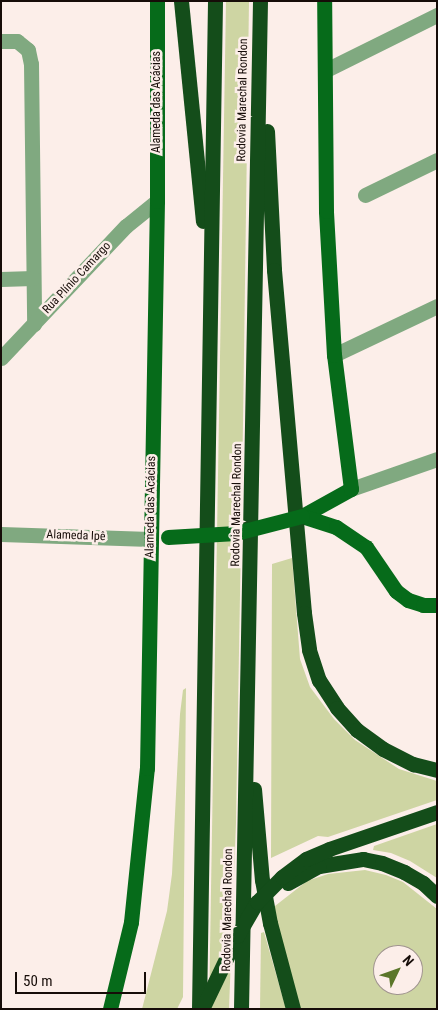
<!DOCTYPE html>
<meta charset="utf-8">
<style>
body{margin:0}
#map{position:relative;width:438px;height:1010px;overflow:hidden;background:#fceee9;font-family:"Roboto Condensed",sans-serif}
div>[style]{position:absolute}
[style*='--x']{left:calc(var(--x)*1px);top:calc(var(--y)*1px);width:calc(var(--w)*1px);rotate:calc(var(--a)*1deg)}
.green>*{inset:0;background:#ced5a3}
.minor>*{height:15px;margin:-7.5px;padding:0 7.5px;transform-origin:7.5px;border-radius:7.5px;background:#80a980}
.major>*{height:15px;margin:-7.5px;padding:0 7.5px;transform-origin:7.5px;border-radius:7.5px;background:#066b1a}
.highway>*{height:15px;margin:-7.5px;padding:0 7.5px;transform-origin:7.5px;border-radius:7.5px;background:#144d1a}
.major-bridge>*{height:15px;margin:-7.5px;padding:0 7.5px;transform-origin:7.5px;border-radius:7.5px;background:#066b1a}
.highway-bridge>*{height:15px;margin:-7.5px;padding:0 7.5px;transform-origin:7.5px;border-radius:7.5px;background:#144d1a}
span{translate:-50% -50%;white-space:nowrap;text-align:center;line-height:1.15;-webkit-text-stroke:5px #fceee9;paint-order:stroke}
.street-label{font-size:12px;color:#160c08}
.frame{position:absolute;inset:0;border:2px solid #160c08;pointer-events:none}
.north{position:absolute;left:373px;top:945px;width:50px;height:50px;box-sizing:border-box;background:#fceee9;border:1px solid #a0948f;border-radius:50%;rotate:48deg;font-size:14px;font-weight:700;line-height:20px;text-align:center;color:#160c08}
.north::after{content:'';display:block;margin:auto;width:18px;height:22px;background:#5b762a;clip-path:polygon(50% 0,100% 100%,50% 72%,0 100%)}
.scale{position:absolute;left:15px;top:972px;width:131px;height:22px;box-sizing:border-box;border:2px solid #160c08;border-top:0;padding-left:6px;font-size:15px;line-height:18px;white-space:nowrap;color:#160c08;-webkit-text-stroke:4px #fceee9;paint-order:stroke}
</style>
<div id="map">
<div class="green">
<div style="clip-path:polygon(226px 1px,249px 1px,243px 424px,236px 823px,229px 1009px,209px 1009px)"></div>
<div style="clip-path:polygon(292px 558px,300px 659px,310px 687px,334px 719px,355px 740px,399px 769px,437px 781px,437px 800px,328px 837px,318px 836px,271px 858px,272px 564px)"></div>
<div style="clip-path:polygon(186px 688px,183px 997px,177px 1009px,142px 1009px,167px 911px,172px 874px,180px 714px,183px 690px)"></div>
<div style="clip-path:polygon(437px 824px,437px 878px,410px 861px,391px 853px,373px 850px,374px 846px)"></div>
<div style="clip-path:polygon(evenodd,365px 870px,386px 875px,403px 882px,437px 909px,437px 1009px,300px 1009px,274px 914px,275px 906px,307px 881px,328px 874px,365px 870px,383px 955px,413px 955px,413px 985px,383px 985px,383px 955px)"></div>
<div style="clip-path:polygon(264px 932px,286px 1009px,260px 1009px,261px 933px)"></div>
</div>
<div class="minor">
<div style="--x:1;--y:41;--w:16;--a:0"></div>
<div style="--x:17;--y:41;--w:14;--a:39"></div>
<div style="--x:28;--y:50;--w:14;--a:78"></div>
<div style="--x:31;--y:64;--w:260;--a:89.3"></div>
<div style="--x:326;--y:70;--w:124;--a:-26.4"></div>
<div style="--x:365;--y:195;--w:80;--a:-25.9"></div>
<div style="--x:1;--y:279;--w:32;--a:-2"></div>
<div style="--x:334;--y:355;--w:114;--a:-25.4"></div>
<div style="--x:1;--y:358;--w:182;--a:-46.6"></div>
<div style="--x:126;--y:226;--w:40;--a:-39"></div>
<div style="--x:351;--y:489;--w:91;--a:-19.2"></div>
<div style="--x:1;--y:534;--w:149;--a:1.9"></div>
</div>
<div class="major">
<div style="--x:302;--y:516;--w:56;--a:-28.9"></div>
<div style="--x:351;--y:489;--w:135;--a:-97.2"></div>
<div style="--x:334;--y:355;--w:144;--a:-93.2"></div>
<div style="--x:326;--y:211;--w:210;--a:-90.5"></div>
<div style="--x:302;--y:516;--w:36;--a:18"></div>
<div style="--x:336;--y:527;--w:36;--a:34"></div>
<div style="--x:366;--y:547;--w:53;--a:55.7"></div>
<div style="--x:396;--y:591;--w:15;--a:37"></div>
<div style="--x:408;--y:600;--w:16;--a:18"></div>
<div style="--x:423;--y:605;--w:14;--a:0"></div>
<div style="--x:110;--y:1009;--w:89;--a:-76.4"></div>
<div style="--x:131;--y:922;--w:155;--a:-84.1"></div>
<div style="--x:147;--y:768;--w:567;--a:-88.99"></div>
<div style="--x:157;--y:201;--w:200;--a:-90"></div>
</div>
<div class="highway">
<div style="--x:181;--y:1;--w:221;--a:84.3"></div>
<div style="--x:267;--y:131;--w:139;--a:87.1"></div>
<div style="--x:274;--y:270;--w:344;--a:85"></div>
<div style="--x:304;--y:613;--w:37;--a:82"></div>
<div style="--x:309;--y:650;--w:32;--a:72"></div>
<div style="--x:319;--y:680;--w:33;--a:57"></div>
<div style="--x:337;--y:708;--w:30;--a:48"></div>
<div style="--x:357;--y:730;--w:32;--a:36"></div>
<div style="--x:383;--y:749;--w:34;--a:27"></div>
<div style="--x:413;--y:764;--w:25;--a:14"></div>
<div style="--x:254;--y:789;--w:91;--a:85"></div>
<div style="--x:262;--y:880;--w:44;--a:79.5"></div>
<div style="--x:270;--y:923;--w:89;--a:75"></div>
<div style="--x:329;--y:849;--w:114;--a:-18.9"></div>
<div style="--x:319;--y:866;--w:45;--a:-9"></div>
<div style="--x:363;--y:859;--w:19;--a:12"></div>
<div style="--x:382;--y:863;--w:24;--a:22"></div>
<div style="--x:404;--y:872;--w:22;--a:30"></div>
<div style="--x:423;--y:883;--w:19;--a:43"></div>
<div style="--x:199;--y:1009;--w:1008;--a:-89.09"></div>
<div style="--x:241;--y:1009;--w:1008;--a:-88.92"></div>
</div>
<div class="major-bridge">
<div style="--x:168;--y:537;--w:68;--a:-3.4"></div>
<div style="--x:236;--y:533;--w:68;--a:-14.4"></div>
</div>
<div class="highway-bridge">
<div style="--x:288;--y:883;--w:35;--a:-29"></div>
<div style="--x:202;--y:1009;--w:81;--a:-64.4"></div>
<div style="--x:237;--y:936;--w:39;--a:-60"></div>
<div style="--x:257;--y:902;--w:35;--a:-45"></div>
<div style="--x:282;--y:877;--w:30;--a:-37"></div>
<div style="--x:306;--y:859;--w:25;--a:-23"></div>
</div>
<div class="street-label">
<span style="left:243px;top:100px;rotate:-89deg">Rodovia Marechal Rondon</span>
<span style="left:157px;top:102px;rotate:-90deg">Alameda das Acácias</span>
<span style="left:77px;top:278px;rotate:-47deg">Rua Plínio Camargo</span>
<span style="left:237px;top:505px;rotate:-89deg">Rodovia Marechal Rondon</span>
<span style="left:151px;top:507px;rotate:-89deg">Alameda das Acácias</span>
<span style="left:76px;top:536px;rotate:2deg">Alameda Ipê</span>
<span style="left:228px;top:910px;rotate:-89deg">Rodovia Marechal Rondon</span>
</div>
<div class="frame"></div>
<div class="north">N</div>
<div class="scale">50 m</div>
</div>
